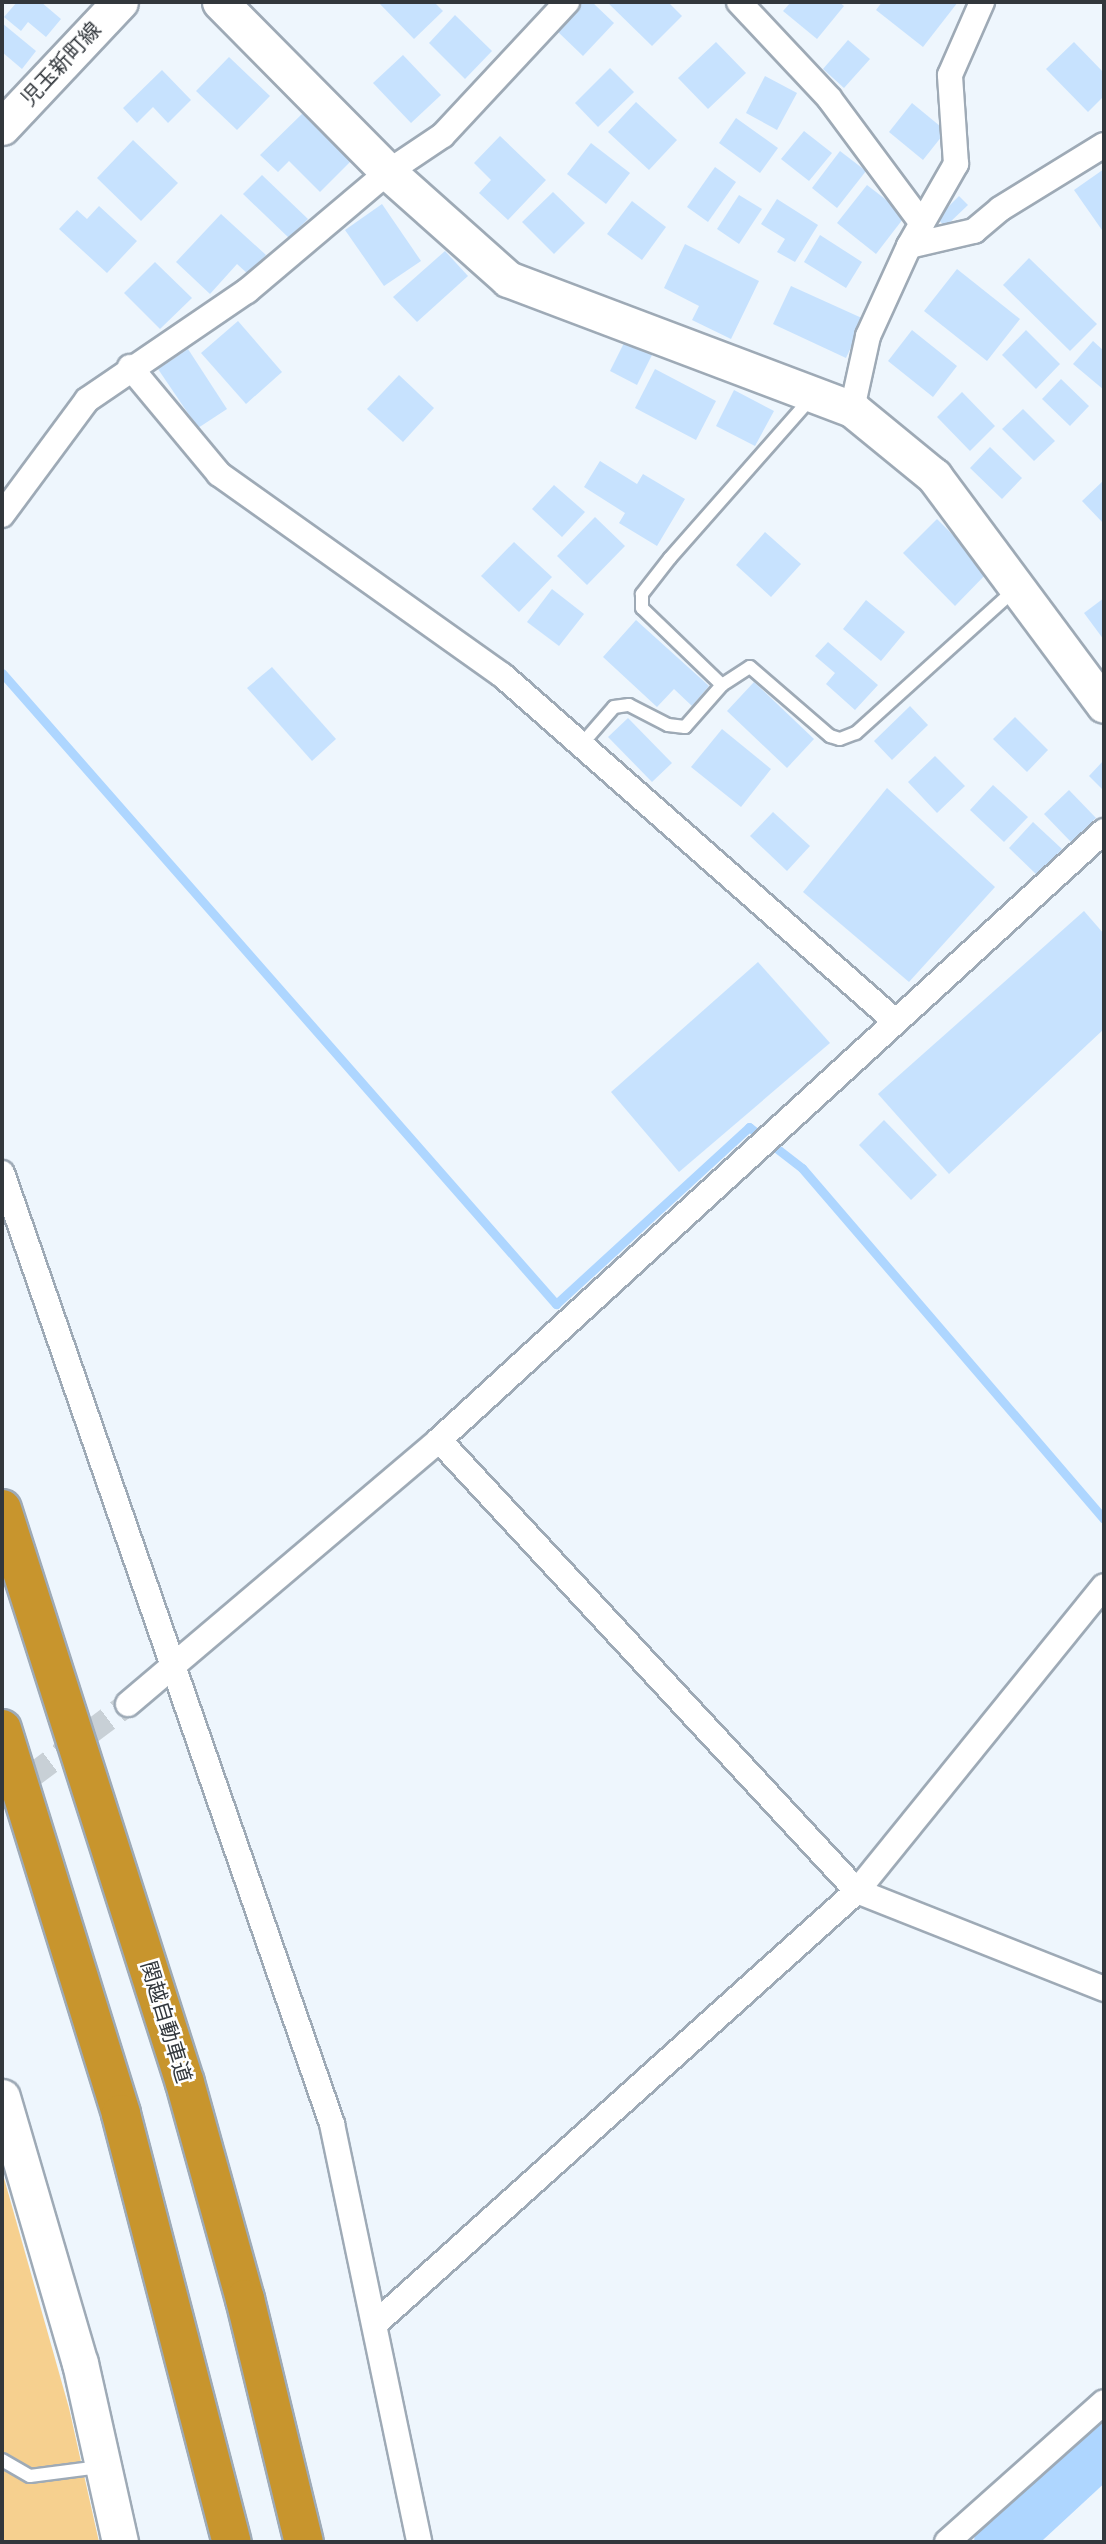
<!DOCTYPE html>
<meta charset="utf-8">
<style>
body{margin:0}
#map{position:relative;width:1106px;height:2544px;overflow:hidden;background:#eef6fd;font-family:"Libre Baskerville","Noto Sans JP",serif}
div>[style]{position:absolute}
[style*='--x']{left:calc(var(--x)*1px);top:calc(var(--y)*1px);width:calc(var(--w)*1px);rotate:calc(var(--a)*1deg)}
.green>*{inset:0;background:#f6d08f}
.stream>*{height:9px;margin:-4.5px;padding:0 4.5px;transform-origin:4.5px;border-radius:4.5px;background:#aed6ff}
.river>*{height:54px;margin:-27px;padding:0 27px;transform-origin:27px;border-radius:27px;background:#aed6ff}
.building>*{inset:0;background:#c7e2fe}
.street-tunnel>*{height:24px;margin-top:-12px;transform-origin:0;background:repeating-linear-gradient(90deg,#c8d0d6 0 24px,transparent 0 36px)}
.roads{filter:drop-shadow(2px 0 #9eaab6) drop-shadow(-2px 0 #9eaab6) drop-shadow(0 2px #9eaab6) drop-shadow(0 -2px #9eaab6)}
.lane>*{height:12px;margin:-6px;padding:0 6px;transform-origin:6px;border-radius:6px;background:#fff}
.street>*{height:24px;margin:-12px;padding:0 12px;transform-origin:12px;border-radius:12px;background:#fff}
.secondary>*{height:35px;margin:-17.5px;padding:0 17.5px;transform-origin:17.5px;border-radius:17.5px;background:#fff}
.highway>*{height:38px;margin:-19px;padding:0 19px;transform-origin:19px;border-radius:19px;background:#c8952d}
span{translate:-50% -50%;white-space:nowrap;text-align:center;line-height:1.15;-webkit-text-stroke:5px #fff;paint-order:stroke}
.street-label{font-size:21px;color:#32373c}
.frame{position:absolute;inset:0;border:4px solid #32373c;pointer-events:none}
</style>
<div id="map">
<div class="green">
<div style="clip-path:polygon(2px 2171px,69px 2408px,99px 2542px,2px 2542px)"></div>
</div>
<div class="stream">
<div style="--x:2;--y:673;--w:840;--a:48.72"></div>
<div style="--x:556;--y:1304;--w:262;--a:-42.5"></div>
<div style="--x:749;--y:1127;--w:67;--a:37.7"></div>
<div style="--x:802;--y:1168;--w:463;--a:49.3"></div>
</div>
<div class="river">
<div style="--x:1001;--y:2542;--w:140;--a:-42.7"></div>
</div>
<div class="building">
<div style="clip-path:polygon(17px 2px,41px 2px,61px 19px,46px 37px,28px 22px,21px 31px,4px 17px)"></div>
<div style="clip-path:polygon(378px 2px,434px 2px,443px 11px,414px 39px)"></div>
<div style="clip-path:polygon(583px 2px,592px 2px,614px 23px,583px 56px,556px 30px)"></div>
<div style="clip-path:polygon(607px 2px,668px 2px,682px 16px,652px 46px)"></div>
<div style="clip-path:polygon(791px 2px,839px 2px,844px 6px,817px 39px,783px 11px)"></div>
<div style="clip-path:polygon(882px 2px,958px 2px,923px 47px,876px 10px)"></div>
<div style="clip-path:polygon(455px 15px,492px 51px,465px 79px,429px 43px)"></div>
<div style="clip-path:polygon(2px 23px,36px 51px,22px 69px,2px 52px)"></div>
<div style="clip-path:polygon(848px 40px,870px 59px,844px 88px,823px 69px)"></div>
<div style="clip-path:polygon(716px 42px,746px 73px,708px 109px,678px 78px)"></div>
<div style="clip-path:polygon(1074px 42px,1104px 73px,1104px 96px,1088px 112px,1046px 69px)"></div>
<div style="clip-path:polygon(403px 55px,441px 95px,411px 123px,373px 83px)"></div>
<div style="clip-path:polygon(229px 57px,270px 96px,237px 130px,196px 91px)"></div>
<div style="clip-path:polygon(610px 68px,634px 92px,598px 127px,575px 103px)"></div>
<div style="clip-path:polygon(162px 70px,191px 100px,168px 123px,153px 107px,137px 123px,123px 108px)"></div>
<div style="clip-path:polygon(765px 76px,797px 93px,777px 130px,746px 113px)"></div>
<div style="clip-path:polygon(636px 102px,677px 140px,649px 170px,608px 132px)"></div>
<div style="clip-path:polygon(912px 103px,946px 131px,923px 160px,889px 132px)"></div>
<div style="clip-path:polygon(304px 112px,352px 160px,320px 192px,289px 161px,278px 172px,260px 155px)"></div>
<div style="clip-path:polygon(736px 118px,778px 148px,760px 173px,719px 143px)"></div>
<div style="clip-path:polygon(804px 131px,832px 153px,809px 181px,781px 159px)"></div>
<div style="clip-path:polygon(500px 136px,546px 180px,508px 220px,479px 193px,491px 180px,474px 163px)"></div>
<div style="clip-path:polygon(133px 140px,178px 183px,141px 221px,97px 178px)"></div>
<div style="clip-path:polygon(591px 143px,630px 173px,606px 204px,567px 174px)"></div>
<div style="clip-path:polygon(840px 151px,866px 171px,837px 208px,812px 188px)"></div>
<div style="clip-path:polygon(715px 167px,736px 182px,708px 222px,687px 207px)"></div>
<div style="clip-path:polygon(1104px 169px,1104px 233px,1074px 190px)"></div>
<div style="clip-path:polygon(262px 175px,308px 219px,289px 238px,243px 194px)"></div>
<div style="clip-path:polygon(867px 185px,906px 215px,876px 254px,837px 223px)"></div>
<div style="clip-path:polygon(553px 192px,585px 223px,554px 254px,522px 222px)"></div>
<div style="clip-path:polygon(739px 195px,762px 209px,739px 244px,717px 229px)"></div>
<div style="clip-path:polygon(959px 196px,968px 205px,945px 227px,937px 218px)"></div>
<div style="clip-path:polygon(777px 199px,818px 225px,795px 262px,777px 252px,785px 239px,761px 224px)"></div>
<div style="clip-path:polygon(632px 201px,666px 227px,642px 260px,607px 234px)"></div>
<div style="clip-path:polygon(382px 204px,421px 261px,384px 286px,345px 230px)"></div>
<div style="clip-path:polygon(99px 206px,137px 241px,107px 273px,59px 229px,77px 210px,87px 219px)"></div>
<div style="clip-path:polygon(221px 214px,266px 255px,248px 274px,237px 264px,210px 294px,176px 262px)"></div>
<div style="clip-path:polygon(820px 235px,862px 262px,846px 288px,804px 262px)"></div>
<div style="clip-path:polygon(685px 244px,759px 281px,731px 339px,692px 320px,699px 306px,664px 288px)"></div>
<div style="clip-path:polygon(445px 251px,468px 276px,417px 322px,393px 297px)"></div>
<div style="clip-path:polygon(1029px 258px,1097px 324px,1070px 351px,1003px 285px)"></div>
<div style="clip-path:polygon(155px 262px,192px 298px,160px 329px,124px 293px)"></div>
<div style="clip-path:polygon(957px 269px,1020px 319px,987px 361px,924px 311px)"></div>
<div style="clip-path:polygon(791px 286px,864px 319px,846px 358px,773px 324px)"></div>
<div style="clip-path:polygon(238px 321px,282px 372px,246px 404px,201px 353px)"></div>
<div style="clip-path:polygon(912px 330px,957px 366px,933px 397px,888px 361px)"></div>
<div style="clip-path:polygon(1026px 330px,1060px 364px,1036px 389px,1002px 355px)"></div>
<div style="clip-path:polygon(626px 339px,653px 353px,637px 385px,610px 371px)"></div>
<div style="clip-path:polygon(1093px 341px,1104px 351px,1104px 390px,1073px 364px)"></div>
<div style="clip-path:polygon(188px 349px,227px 409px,198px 428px,158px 369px)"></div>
<div style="clip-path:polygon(655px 369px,716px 401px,696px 440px,635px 408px)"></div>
<div style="clip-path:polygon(399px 375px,434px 408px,403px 442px,367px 409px)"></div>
<div style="clip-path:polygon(1061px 379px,1089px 406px,1070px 426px,1042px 399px)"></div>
<div style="clip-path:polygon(734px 390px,774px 411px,755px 446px,716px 426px)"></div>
<div style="clip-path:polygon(962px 392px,995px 426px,970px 451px,937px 417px)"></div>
<div style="clip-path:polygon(1023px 409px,1055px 441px,1034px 461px,1002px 429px)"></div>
<div style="clip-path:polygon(990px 447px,1022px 478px,1002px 499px,970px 468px)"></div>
<div style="clip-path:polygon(600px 461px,637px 484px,643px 474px,685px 499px,657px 546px,619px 523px,625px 513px,584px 487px)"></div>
<div style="clip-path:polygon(1104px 480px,1104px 524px,1082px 501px)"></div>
<div style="clip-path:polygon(554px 485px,585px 512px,562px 537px,532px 509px)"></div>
<div style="clip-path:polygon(595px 517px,625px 546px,587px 585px,557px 556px)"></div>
<div style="clip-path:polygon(937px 519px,989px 571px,955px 606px,903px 553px)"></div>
<div style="clip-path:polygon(765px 532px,801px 564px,771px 597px,736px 565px)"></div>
<div style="clip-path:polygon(514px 542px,552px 577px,519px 612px,481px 576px)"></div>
<div style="clip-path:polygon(552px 589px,584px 614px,559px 646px,527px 622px)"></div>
<div style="clip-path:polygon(1104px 598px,1104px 640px,1084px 613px)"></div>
<div style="clip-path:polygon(866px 600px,905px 632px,881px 661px,843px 629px)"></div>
<div style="clip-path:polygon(636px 620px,709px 686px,692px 706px,674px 689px,657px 707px,603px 657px)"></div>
<div style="clip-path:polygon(828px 642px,878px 685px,855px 710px,826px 684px,835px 673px,815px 656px)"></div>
<div style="clip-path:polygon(272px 667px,336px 739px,312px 761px,247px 688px)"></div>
<div style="clip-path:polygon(754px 682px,814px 739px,787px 768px,727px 711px)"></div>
<div style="clip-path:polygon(910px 706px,928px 725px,892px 760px,874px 741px)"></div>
<div style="clip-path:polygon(1015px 717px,1048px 750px,1027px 772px,993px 739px)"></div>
<div style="clip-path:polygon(628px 718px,672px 763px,652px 782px,608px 737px)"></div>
<div style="clip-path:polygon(722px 729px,771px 769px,741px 807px,691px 767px)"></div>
<div style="clip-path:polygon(935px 756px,965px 786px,937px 813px,908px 782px)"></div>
<div style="clip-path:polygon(1104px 760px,1104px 791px,1089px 776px)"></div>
<div style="clip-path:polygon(993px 785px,1028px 817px,1004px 842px,970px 810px)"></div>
<div style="clip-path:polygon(887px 788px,995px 887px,909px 982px,803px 892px)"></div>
<div style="clip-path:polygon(1069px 790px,1096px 818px,1071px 842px,1044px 814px)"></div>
<div style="clip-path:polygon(773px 812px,810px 846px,787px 871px,750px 836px)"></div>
<div style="clip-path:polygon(1033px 822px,1062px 849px,1038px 876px,1009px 848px)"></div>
<div style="clip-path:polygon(1084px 911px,1104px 934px,1104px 1029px,949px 1174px,878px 1094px)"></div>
<div style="clip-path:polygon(758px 962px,830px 1043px,679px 1172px,611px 1092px)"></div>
<div style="clip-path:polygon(884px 1120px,937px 1175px,911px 1200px,859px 1145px)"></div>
</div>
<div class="street-tunnel">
<div style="--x:2;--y:1798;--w:157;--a:-36.7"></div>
</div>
<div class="roads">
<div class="lane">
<div style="--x:812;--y:397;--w:215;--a:131.4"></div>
<div style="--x:670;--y:558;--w:46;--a:127.9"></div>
<div style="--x:642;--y:594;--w:14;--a:90"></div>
<div style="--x:642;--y:608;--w:111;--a:43.9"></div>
<div style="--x:722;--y:685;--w:33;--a:-33"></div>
<div style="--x:750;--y:667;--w:106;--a:40.8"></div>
<div style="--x:830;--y:736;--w:10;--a:17"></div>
<div style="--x:840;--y:739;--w:17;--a:-21"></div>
<div style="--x:856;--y:733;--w:213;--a:-42.1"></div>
<div style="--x:581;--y:745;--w:50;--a:-49"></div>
<div style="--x:614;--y:707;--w:15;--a:-8"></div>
<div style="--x:629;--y:705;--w:44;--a:27.1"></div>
<div style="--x:668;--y:725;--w:17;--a:7"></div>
<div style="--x:685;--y:727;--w:56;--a:-48.6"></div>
<div style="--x:2;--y:2460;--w:32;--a:30"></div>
<div style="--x:30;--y:2476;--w:70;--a:-7.4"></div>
</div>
<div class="street">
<div style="--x:739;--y:2;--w:132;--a:46.8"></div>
<div style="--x:829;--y:98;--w:156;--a:53.4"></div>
<div style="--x:909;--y:246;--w:67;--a:-13"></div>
<div style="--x:974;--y:231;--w:34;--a:-40"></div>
<div style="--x:1000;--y:209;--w:122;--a:-31.6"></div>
<div style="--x:130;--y:367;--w:139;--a:50.2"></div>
<div style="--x:219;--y:474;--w:347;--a:35.4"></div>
<div style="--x:502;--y:675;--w:524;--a:41.36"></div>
<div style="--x:852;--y:409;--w:75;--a:-77.6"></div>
<div style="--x:868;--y:336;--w:99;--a:-65.5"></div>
<div style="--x:909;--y:246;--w:95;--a:-60.2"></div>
<div style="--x:956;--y:164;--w:89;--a:-93.9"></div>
<div style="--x:950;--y:75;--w:80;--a:-66.3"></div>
<div style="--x:2;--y:515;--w:143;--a:-53.5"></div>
<div style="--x:87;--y:400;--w:194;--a:-34.3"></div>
<div style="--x:247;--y:291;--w:185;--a:-40.2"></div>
<div style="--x:388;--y:172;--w:66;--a:-33.9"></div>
<div style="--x:443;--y:135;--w:182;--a:-47"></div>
<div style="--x:2;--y:1173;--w:1007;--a:70.86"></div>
<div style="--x:332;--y:2124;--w:427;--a:78.2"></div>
<div style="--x:439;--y:1440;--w:615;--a:47.17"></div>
<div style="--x:857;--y:1891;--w:266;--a:21.6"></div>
<div style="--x:128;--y:1704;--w:408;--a:-40.3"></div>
<div style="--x:439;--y:1440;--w:902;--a:-42.48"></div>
<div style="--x:376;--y:2323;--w:647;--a:-41.93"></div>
<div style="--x:857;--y:1891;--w:392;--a:-51"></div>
<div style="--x:947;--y:2542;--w:210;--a:-41.7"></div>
</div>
<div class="secondary">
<div style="--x:220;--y:2;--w:239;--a:45.3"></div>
<div style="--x:388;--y:172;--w:161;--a:41.7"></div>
<div style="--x:508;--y:279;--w:368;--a:20.7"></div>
<div style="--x:852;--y:409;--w:106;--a:39.3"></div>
<div style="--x:934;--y:476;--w:285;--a:53.4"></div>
<div style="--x:2;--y:127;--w:172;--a:-46.7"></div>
<div style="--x:2;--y:2097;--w:277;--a:73.7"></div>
<div style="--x:80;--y:2363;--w:183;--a:77.4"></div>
</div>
<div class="highway">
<div style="--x:2;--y:1509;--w:602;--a:72.32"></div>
<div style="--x:185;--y:2083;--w:224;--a:74.5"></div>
<div style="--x:245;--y:2299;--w:250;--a:76.4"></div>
<div style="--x:2;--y:1729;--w:403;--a:72.8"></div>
<div style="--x:121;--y:2114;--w:442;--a:75.5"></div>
</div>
</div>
<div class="street-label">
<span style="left:61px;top:64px;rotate:-47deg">児玉新町線</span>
<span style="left:166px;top:2022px;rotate:73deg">関越自動車道</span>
</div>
<div class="frame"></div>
</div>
